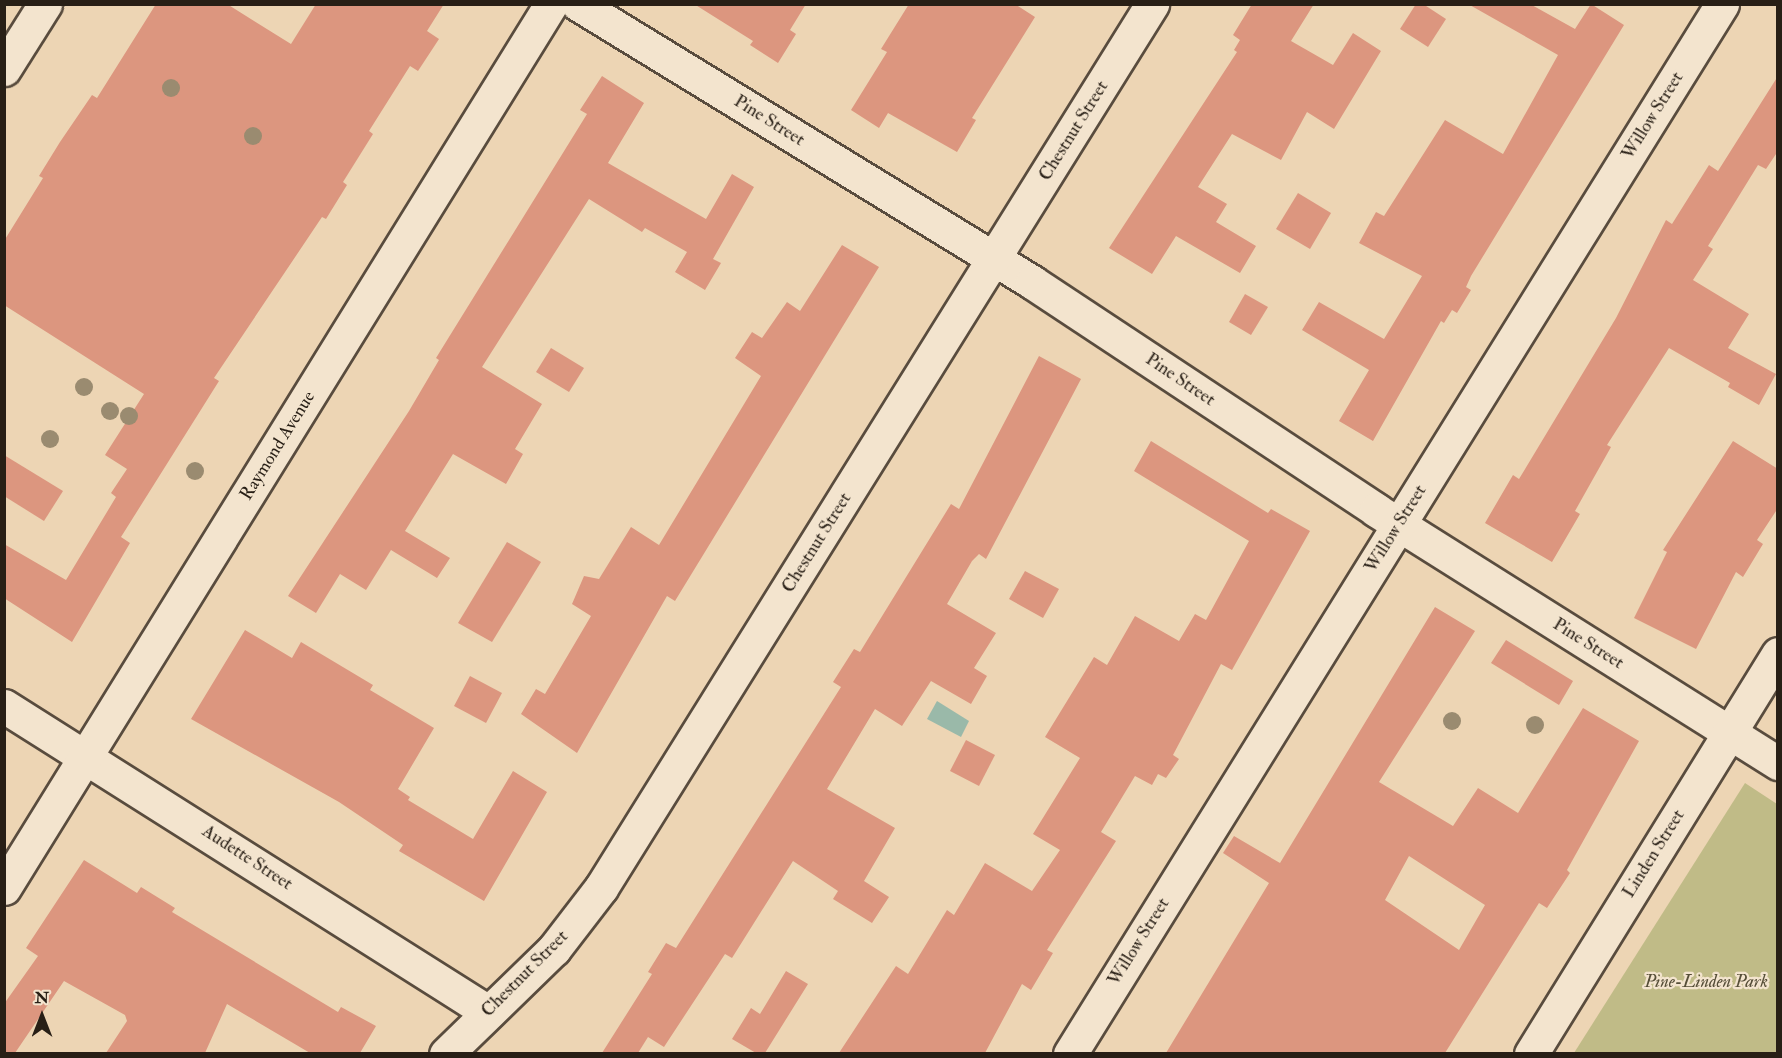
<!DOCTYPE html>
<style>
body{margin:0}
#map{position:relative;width:1782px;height:1058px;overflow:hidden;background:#edd5b4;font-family:"IM FELL Double Pica",serif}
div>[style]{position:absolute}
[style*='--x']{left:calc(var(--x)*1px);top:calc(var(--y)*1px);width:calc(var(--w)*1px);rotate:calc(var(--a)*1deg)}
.green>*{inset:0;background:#c0bb87}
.water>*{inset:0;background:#9ab9a9}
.building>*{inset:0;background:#dc967f}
.roads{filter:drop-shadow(2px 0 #594c3e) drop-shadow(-2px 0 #594c3e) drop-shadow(0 2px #594c3e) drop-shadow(0 -2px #594c3e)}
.minor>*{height:33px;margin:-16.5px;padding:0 16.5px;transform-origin:16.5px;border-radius:16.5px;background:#f3e4ce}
.trees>*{width:18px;height:18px;margin:-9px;border-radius:50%;background:#9a8b70}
span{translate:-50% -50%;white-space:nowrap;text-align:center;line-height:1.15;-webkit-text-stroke:4.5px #f3e4ce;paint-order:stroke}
.street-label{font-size:18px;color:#281f16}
.park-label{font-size:18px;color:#564e38;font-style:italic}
.frame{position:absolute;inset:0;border:6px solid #281f16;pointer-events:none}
.north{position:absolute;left:12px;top:986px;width:60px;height:60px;-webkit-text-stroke:4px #f3e4ce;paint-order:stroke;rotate:0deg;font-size:16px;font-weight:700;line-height:24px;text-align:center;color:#281f16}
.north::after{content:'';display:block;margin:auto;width:21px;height:27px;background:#281f16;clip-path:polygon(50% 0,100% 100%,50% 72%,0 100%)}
</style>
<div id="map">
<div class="green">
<div style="clip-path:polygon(1745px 783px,1777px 804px,1777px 1053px,1574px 1053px)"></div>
</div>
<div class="water">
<div style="clip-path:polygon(937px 701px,969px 721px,961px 737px,927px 719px)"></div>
</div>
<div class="building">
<div style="clip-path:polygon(156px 4px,227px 4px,291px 44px,316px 4px,444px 4px,427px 31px,439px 39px,418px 71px,410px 66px,369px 131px,373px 134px,343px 182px,347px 185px,326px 219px,322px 217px,214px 378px,219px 381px,121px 537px,130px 543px,72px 642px,4px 598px,4px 544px,66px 580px,116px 497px,111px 493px,127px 469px,105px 455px,144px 394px,4px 305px,4px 241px,43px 178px,39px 176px,60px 142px,92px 95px,97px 98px)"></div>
<div style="clip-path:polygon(694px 4px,806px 4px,790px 30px,796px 34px,778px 63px,750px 45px,753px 41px)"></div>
<div style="clip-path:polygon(909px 4px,1015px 4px,1035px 17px,972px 118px,976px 120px,957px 152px,888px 113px,879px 128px,851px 110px,887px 52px,881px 49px)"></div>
<div style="clip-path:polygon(1252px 4px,1314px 4px,1291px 41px,1333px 65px,1353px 33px,1381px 51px,1334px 129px,1307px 112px,1281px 160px,1232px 134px,1198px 187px,1227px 204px,1216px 222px,1256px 246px,1240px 273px,1176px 236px,1152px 274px,1109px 248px,1237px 52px,1234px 50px,1240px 40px,1233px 35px)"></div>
<div style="clip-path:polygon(1416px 4px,1423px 4px,1446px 19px,1428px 47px,1400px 29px)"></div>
<div style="clip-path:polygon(1468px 4px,1530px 4px,1575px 29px,1591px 4px,1624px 25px,1471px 276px,1466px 287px,1471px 290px,1457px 313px,1452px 310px,1444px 323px,1441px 321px,1373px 441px,1339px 421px,1369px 370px,1302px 330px,1319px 302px,1384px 339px,1422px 276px,1359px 243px,1376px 212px,1384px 216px,1445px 120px,1503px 154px,1558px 55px)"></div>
<div style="clip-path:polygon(602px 76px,644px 103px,608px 163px,706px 219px,732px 174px,754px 187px,713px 259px,721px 263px,705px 290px,675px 272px,687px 252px,645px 228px,642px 232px,589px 199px,482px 367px,542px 404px,515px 449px,523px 454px,506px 484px,453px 454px,405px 531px,450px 558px,437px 578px,391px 550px,366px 590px,340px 574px,316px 613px,288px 596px,409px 411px,439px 360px,436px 358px,587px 114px,580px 110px)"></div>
<div style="clip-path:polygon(1778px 76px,1778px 151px,1766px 169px,1758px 165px,1708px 246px,1713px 249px,1693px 280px,1749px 314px,1728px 348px,1776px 374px,1759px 405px,1728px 387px,1730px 383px,1669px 348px,1607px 445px,1611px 447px,1575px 511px,1580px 514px,1552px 562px,1485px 523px,1513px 475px,1519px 479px,1616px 318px,1666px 220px,1672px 224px,1709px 165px,1718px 171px)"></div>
<div style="clip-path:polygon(1298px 193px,1331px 213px,1310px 249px,1276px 229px)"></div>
<div style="clip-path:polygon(842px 245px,879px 267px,675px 601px,667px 596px,577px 753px,521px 714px,536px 689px,545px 694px,591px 616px,572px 604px,584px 576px,599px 579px,631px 527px,659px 545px,761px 376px,735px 358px,752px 332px,762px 338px,787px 302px,800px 311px)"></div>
<div style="clip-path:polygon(1245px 294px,1268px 307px,1251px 335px,1229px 322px)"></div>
<div style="clip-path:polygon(551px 348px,584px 368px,569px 392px,536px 372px)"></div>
<div style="clip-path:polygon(1039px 356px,1081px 379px,986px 559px,979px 554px,972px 561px,947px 604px,996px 633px,974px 668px,987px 676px,971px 704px,931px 681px,902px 726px,875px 709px,827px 789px,895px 828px,864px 881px,889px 897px,872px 923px,833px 899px,838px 891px,793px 861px,732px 958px,725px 954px,664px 1047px,648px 1037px,638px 1053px,602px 1053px,652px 974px,648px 972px,666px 943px,676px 948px,841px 687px,833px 682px,854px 649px,860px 652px,951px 504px,959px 509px)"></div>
<div style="clip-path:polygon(1151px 441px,1268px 513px,1271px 509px,1310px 531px,1232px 670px,1221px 664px,1173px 755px,1179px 759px,1166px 778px,1158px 774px,1152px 785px,1135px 776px,1101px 832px,1116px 841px,1047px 950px,1053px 953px,1031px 990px,1022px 984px,985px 1053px,839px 1053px,896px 966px,908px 974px,947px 910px,954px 915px,985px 863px,1032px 891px,1060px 850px,1033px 834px,1080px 758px,1045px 737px,1094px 657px,1107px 665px,1135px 616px,1179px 641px,1195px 614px,1206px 620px,1249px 541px,1134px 471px)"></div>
<div style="clip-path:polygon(1733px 441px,1778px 469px,1778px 508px,1757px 540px,1763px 544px,1743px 577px,1736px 572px,1696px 649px,1634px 618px,1667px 552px,1663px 550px)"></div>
<div style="clip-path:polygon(4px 455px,63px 491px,44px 521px,4px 496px)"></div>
<div style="clip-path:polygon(507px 542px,541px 562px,492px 642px,458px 623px)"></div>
<div style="clip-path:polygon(1025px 571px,1059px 589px,1043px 618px,1009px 599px)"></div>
<div style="clip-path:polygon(evenodd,1435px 607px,1475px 631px,1379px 782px,1453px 826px,1478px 788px,1518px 813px,1583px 708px,1639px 741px,1567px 870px,1570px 873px,1547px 908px,1539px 903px,1445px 1053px,1166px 1053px,1269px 883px,1223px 853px,1234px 836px,1280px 863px,1435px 607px,1409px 856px,1485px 905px,1459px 950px,1385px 900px,1409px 856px)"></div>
<div style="clip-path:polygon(245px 630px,292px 658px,301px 642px,373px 685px,370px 690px,434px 728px,398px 789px,410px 797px,408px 800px,473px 839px,513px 771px,547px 792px,484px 901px,399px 851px,403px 845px,339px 802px,191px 719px)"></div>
<div style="clip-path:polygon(1506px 640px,1573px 681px,1559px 705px,1491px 663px)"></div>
<div style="clip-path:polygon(470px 676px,502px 693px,486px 723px,454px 706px)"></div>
<div style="clip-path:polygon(966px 740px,995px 755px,979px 786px,950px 771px)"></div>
<div style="clip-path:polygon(84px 860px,137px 893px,141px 887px,175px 908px,172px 912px,338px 1012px,341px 1007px,376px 1026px,360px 1053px,310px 1053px,227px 1004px,205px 1053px,106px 1053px,127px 1021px,125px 1015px,64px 981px,15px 1053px,4px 1053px,4px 1004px,38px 956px,26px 948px)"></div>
<div style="clip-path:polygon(786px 971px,808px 984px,765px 1053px,756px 1053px,732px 1039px,751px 1008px,760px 1014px)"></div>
</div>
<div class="roads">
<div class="minor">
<div style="--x:578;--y:4;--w:532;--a:31.48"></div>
<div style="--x:1032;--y:282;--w:413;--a:33.5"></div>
<div style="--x:1376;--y:510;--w:475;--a:32.2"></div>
<div style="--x:4;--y:69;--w:77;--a:-57.8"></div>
<div style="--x:4;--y:706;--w:573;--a:32.3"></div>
<div style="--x:4;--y:888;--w:1040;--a:-58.25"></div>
<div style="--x:446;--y:1054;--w:151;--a:-44.2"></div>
<div style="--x:554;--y:949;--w:77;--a:-52.4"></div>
<div style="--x:601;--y:888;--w:1042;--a:-58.06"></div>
<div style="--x:1070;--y:1054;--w:1236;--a:-58.16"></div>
<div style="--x:1531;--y:1054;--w:470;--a:-58.3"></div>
</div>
</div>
<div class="trees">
<div style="left:171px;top:88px"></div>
<div style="left:253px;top:136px"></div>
<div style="left:84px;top:387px"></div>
<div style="left:110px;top:411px"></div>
<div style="left:129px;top:416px"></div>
<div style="left:50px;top:439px"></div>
<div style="left:195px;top:471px"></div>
<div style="left:1452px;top:721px"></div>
<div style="left:1535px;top:725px"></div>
</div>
<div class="street-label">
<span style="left:1653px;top:116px;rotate:-58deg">Willow Street</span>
<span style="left:769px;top:121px;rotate:32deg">Pine Street</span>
<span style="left:1074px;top:131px;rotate:-58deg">Chestnut Street</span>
<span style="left:1180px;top:380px;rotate:34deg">Pine Street</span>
<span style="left:278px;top:446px;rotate:-58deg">Raymond Avenue</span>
<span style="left:1396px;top:529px;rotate:-58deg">Willow Street</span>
<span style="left:817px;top:543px;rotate:-58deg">Chestnut Street</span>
<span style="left:1588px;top:644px;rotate:32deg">Pine Street</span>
<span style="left:1654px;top:854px;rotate:-58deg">Linden Street</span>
<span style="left:247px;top:858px;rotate:33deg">Audette Street</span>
<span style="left:1139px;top:942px;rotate:-58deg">Willow Street</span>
<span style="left:525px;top:974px;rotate:-45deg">Chestnut Street</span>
</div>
<div class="park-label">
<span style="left:1706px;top:982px">Pine-Linden Park</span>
</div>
<div class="frame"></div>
<div class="north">N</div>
</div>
